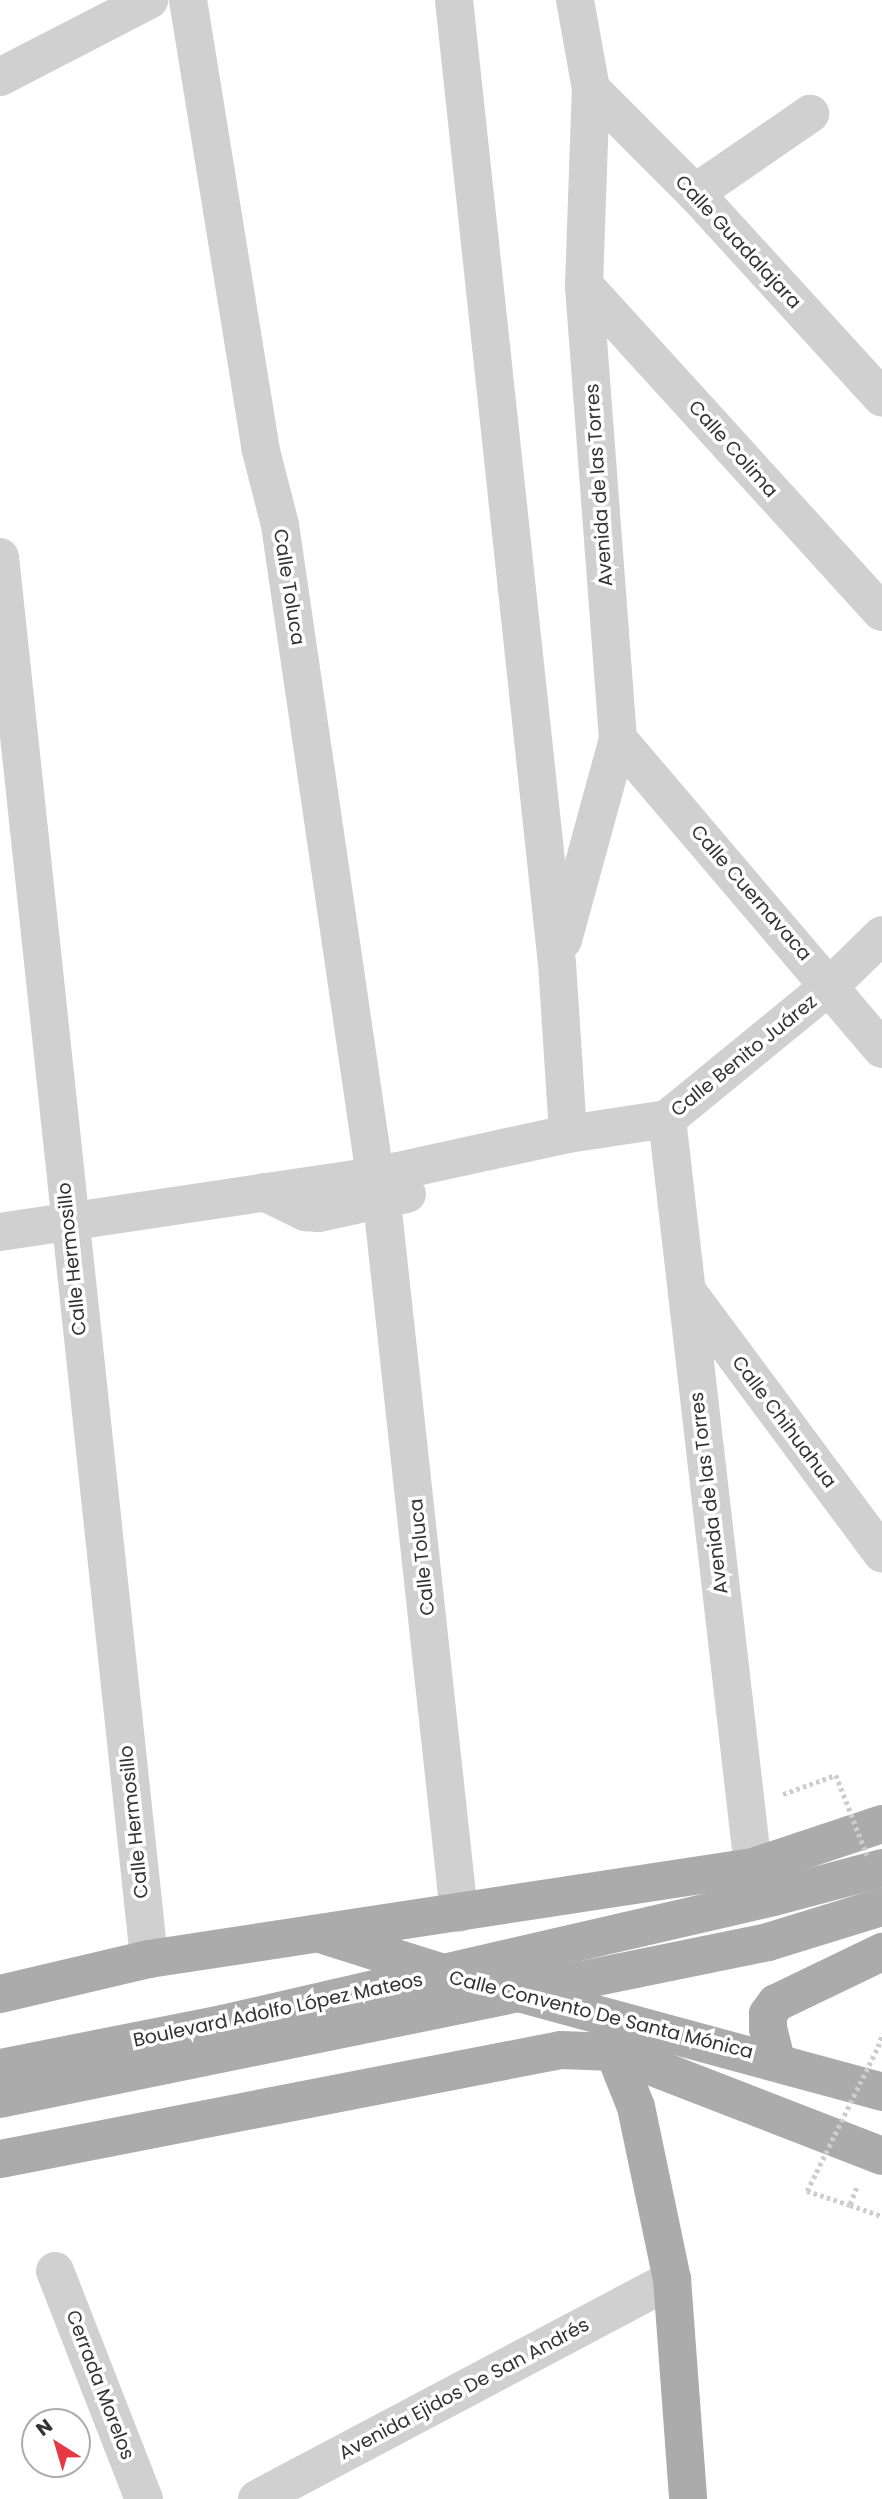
<!DOCTYPE html>
<meta charset="utf-8">
<style>
body{margin:0}
#map{position:relative;width:882px;height:2499px;overflow:hidden;background:#fff;font-family:Poppins,sans-serif}
div>[style]{position:absolute}
[style*='--x']{left:calc(var(--x)*1px);top:calc(var(--y)*1px);width:calc(var(--w)*1px);rotate:calc(var(--a)*1deg)}
.path>*{height:4.5px;margin-top:-2.25px;transform-origin:0;background:repeating-linear-gradient(90deg,#cdcdcd 0 3.5px,transparent 0 7px)}
.minor>*{height:38px;margin:-19px;padding:0 19px;transform-origin:19px;border-radius:19px;background:#d0d0d0}
.major>*{height:38px;margin:-19px;padding:0 19px;transform-origin:19px;border-radius:19px;background:#ababab}
.path-bridge>*{height:4.5px;margin-top:-2.25px;transform-origin:0;background:repeating-linear-gradient(90deg,#cdcdcd 0 3.5px,transparent 0 7px)}
.major-bridge>*{height:38px;margin:-19px;padding:0 19px;transform-origin:19px;border-radius:19px;background:#ababab}
span{translate:-50% -50%;white-space:nowrap;text-align:center;line-height:1.15;-webkit-text-stroke:7px #fff;paint-order:stroke}
.street-label{font-size:19px;color:#333}
.north{position:absolute;left:21px;top:2408px;width:70px;height:70px;box-sizing:border-box;background:#fff;border:2px solid #adadad;border-radius:50%;rotate:323deg;font-size:19px;font-weight:700;line-height:28px;text-align:center;color:#333}
.north::after{content:'';display:block;margin:auto;width:24px;height:32px;background:#e63946;clip-path:polygon(50% 0,100% 100%,50% 72%,0 100%)}
</style>
<div id="map">
<div class="path">
<div style="--x:783;--y:1794;--w:56;--a:-19.7"></div>
<div style="--x:878;--y:2047;--w:14;--a:-73"></div>
<div style="--x:857;--y:2188;--w:18;--a:112"></div>
<div style="--x:850;--y:2205;--w:34;--a:19"></div>
<div style="--x:807;--y:2191;--w:45;--a:18"></div>
</div>
<div class="minor">
<div style="--x:188;--y:0;--w:453;--a:80.8"></div>
<div style="--x:260;--y:447;--w:81;--a:75.6"></div>
<div style="--x:280;--y:525;--w:658;--a:81.7"></div>
<div style="--x:454;--y:0;--w:968;--a:83.9"></div>
<div style="--x:557;--y:963;--w:171;--a:86.3"></div>
<div style="--x:0;--y:77;--w:168;--a:-27.3"></div>
<div style="--x:591;--y:89;--w:147;--a:45"></div>
<div style="--x:695;--y:193;--w:277;--a:47.6"></div>
<div style="--x:695;--y:193;--w:140;--a:-34.5"></div>
<div style="--x:584;--y:285;--w:442;--a:47.7"></div>
<div style="--x:0;--y:557;--w:1410;--a:83.93"></div>
<div style="--x:618;--y:739;--w:407;--a:49.6"></div>
<div style="--x:563;--y:940;--w:208;--a:-74.7"></div>
<div style="--x:618;--y:739;--w:455;--a:-94.3"></div>
<div style="--x:584;--y:285;--w:196;--a:-88"></div>
<div style="--x:591;--y:89;--w:90;--a:-100.2"></div>
<div style="--x:667;--y:1119;--w:753;--a:83.44"></div>
<div style="--x:264;--y:1192;--w:46;--a:26"></div>
<div style="--x:305;--y:1212;--w:14;--a:4"></div>
<div style="--x:319;--y:1213;--w:90;--a:-12.2"></div>
<div style="--x:382;--y:1202;--w:715;--a:83.82"></div>
<div style="--x:0;--y:1232;--w:379;--a:-8.5"></div>
<div style="--x:375;--y:1176;--w:198;--a:-12.3"></div>
<div style="--x:568;--y:1134;--w:100;--a:-8.6"></div>
<div style="--x:667;--y:1119;--w:212;--a:-39.3"></div>
<div style="--x:831;--y:985;--w:71;--a:-44.4"></div>
<div style="--x:687;--y:1291;--w:327;--a:53.4"></div>
<div style="--x:55;--y:2271;--w:245;--a:68.7"></div>
<div style="--x:257;--y:2499;--w:470;--a:-27.9"></div>
</div>
<div class="major">
<div style="--x:774;--y:1897;--w:112;--a:-15"></div>
<div style="--x:326;--y:1936;--w:136;--a:17.5"></div>
<div style="--x:768;--y:1942;--w:119;--a:-17.1"></div>
<div style="--x:511;--y:1991;--w:385;--a:15.2"></div>
<div style="--x:0;--y:1994;--w:153;--a:-13.2"></div>
<div style="--x:149;--y:1959;--w:611;--a:-8.66"></div>
<div style="--x:753;--y:1867;--w:136;--a:-18.4"></div>
<div style="--x:614;--y:2052;--w:59;--a:68.2"></div>
<div style="--x:636;--y:2107;--w:176;--a:78.2"></div>
<div style="--x:672;--y:2279;--w:221;--a:85.8"></div>
<div style="--x:776;--y:2060;--w:32;--a:-104"></div>
<div style="--x:768;--y:2029;--w:15;--a:-90"></div>
<div style="--x:768;--y:2014;--w:14;--a:-54"></div>
<div style="--x:776;--y:2003;--w:118;--a:-25.7"></div>
<div style="--x:0;--y:2159;--w:571;--a:-11"></div>
<div style="--x:561;--y:2050;--w:53;--a:2.2"></div>
<div style="--x:614;--y:2052;--w:287;--a:21.2"></div>
</div>
<div class="path-bridge">
<div style="--x:836;--y:1775;--w:86;--a:68.8"></div>
<div style="--x:807;--y:2191;--w:161;--a:-63.8"></div>
</div>
<div class="major-bridge">
<div style="--x:0;--y:2068;--w:226;--a:-11.2"></div>
<div style="--x:222;--y:2024;--w:566;--a:-12.96"></div>
<div style="--x:0;--y:2099;--w:784;--a:-11.55"></div>
</div>
<div class="street-label">
<span style="left:738px;top:242px;rotate:47deg">Calle Guadalajara</span>
<span style="left:733px;top:449px;rotate:48deg">Calle Colima</span>
<span style="left:599px;top:485px;rotate:-94deg">Avenida de las Torres</span>
<span style="left:289px;top:587px;rotate:81deg">Calle Toluca</span>
<span style="left:751px;top:893px;rotate:49deg">Calle Cuernavaca</span>
<span style="left:744px;top:1056px;rotate:-39deg">Calle Benito Juárez</span>
<span style="left:72px;top:1259px;rotate:-96deg">Calle Hermosillo</span>
<span style="left:784px;top:1422px;rotate:53deg">Calle Chihuahua</span>
<span style="left:709px;top:1493px;rotate:-97deg">Avenida de las Torres</span>
<span style="left:422px;top:1557px;rotate:-96deg">Calle Toluca</span>
<span style="left:134px;top:1822px;rotate:-96deg">Calle Hermosillo</span>
<span style="left:278px;top:2010px;rotate:-12deg">Boulevard Adolfo López Mateos</span>
<span style="left:601px;top:2015px;rotate:14deg">Calle Convento De Santa Mónica</span>
<span style="left:100px;top:2385px;rotate:69deg">Cerrada Morelos</span>
<span style="left:464px;top:2389px;rotate:-28deg">Avenida Ejidos De San Andrés</span>
</div>
<div class="north">N</div>
</div>
